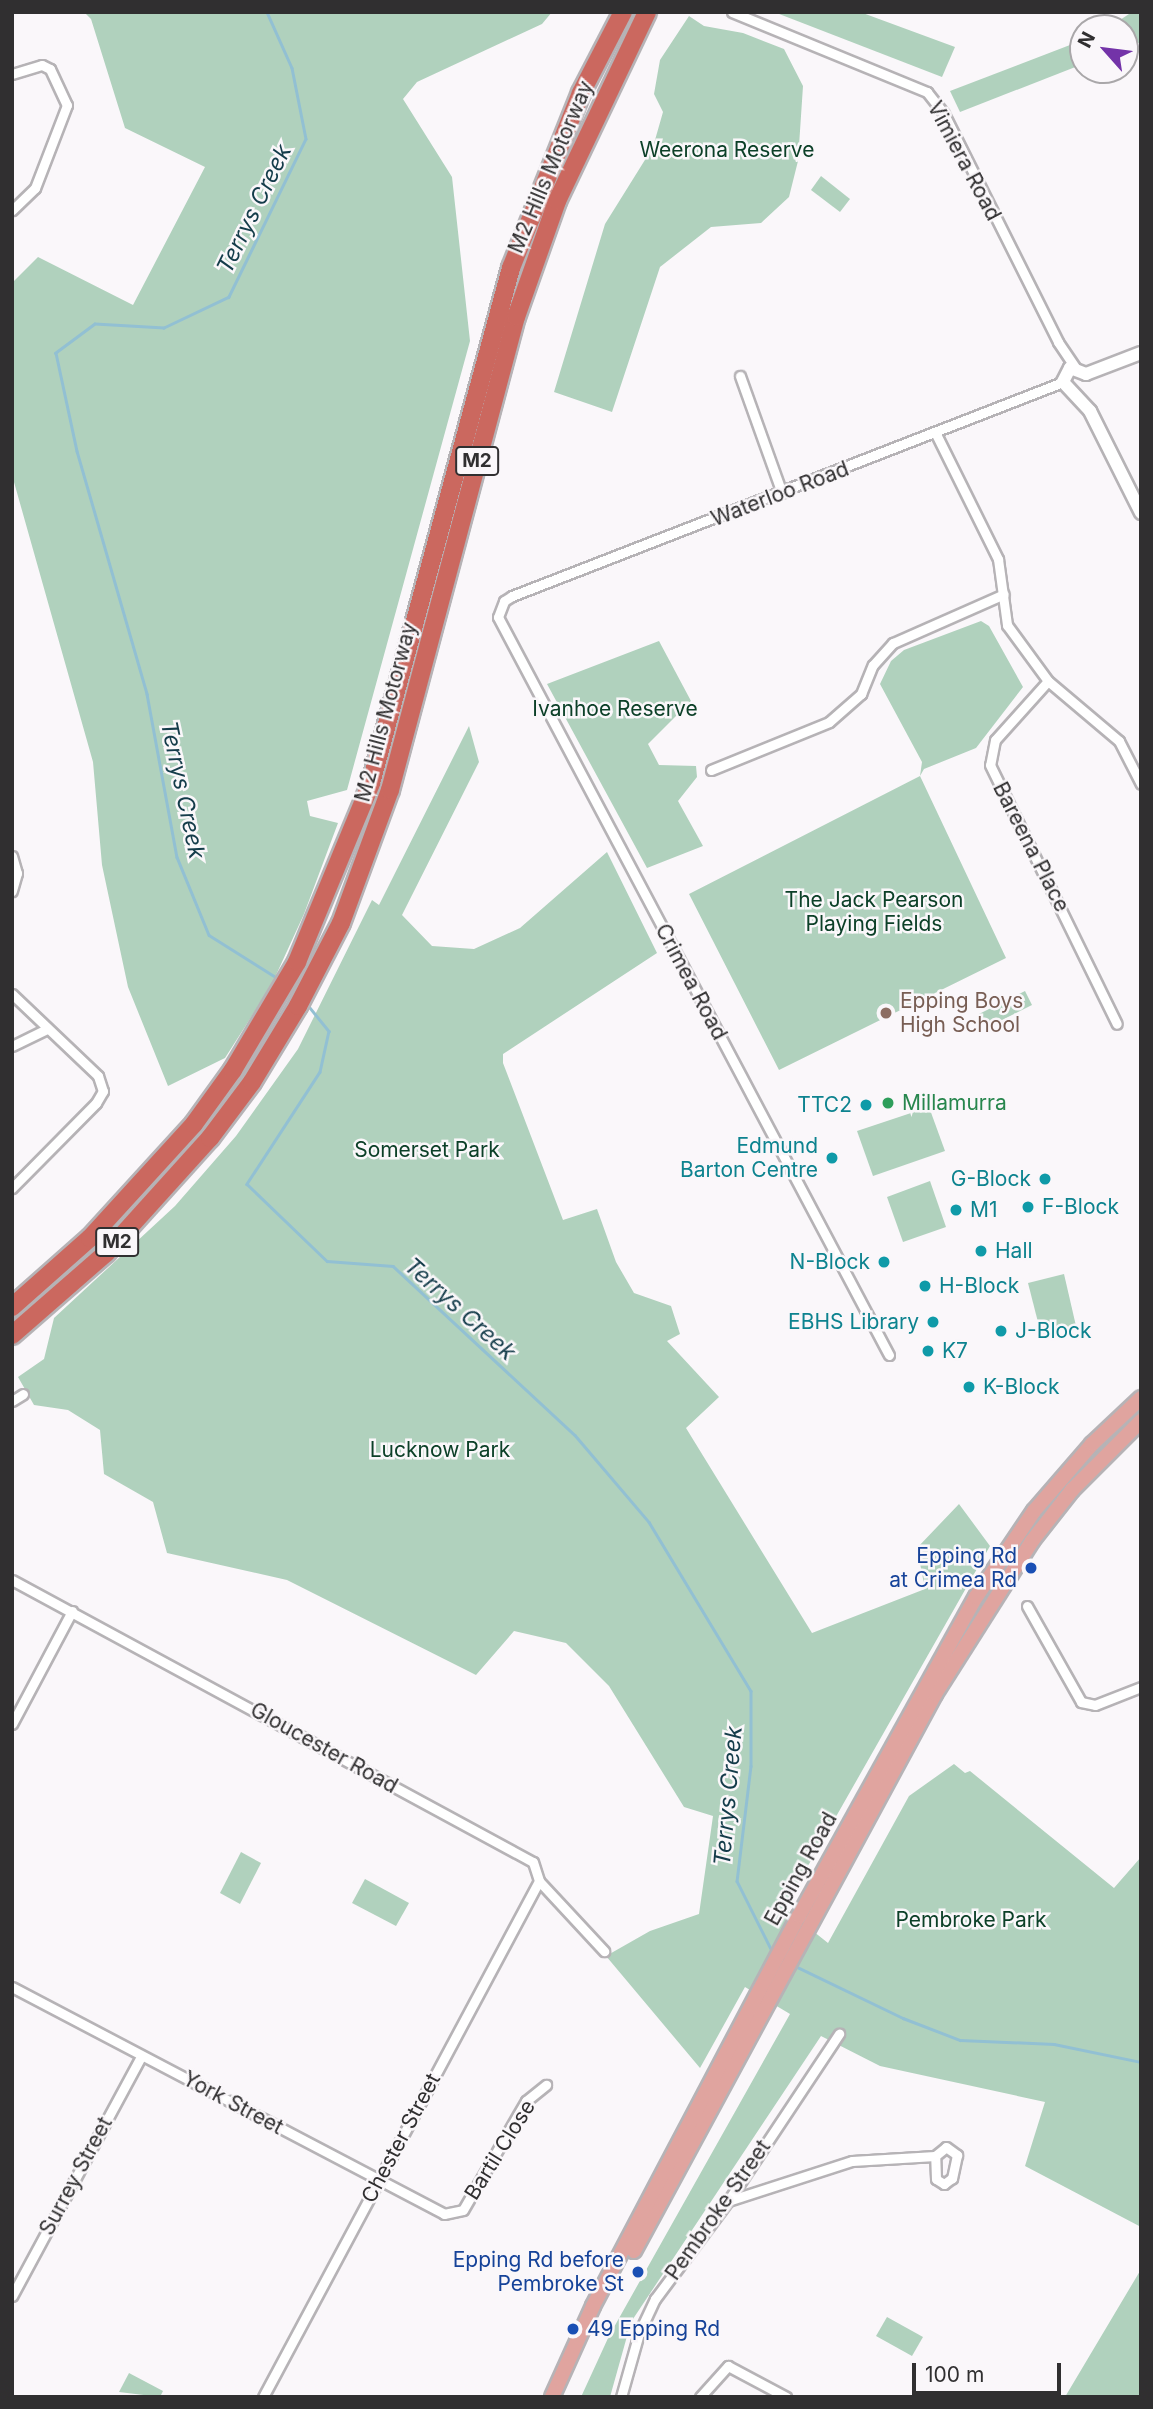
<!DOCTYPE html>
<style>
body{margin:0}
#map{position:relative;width:1153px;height:2409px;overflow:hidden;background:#faf7fa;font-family:Inter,sans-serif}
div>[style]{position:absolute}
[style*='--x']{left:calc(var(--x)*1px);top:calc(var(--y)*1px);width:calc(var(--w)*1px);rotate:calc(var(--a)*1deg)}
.green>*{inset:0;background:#b0d1bd}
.stream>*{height:2.5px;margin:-1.25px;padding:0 1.25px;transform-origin:1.25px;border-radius:1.25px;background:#92c0d3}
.roads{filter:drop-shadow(2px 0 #b6b3b6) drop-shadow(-2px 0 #b6b3b6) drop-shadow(0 2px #b6b3b6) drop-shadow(0 -2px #b6b3b6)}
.minor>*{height:9px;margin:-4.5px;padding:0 4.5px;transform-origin:4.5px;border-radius:4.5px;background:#fff}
.tertiary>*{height:12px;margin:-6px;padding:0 6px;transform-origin:6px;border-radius:6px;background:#fff}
.primary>*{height:14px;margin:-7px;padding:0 7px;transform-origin:7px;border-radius:7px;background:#e0a49f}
.motorway>*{height:18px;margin:-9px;padding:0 9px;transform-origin:9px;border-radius:9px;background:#cb685f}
.dots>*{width:19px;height:19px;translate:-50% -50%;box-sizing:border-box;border:4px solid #faf7fa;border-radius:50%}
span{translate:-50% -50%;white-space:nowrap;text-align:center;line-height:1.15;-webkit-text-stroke:5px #faf7fa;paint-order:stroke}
.shield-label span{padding:2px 5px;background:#faf7fa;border:2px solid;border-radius:5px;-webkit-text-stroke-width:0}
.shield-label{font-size:19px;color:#302f30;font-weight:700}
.park-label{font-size:21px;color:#0c4028}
.street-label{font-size:21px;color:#302f30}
.education-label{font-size:21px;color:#785e54}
.left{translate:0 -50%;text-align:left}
.leisure-label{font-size:21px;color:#27864d}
.culture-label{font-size:21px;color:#0d838f}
.right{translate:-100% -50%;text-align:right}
.transit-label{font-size:21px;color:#164399}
.water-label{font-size:23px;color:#143c4a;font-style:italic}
.frame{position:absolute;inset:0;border:14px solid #302f30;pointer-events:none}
.north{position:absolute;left:1069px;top:14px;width:70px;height:70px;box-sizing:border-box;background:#faf7fa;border:2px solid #a9a7a9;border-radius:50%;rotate:298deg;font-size:19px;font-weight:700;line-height:28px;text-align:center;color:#302f30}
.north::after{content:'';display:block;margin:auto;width:24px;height:32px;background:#7333a8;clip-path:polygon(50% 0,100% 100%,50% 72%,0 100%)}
.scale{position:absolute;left:912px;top:2363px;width:149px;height:32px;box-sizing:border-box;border:4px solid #302f30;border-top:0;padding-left:9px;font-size:21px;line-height:24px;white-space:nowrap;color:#302f30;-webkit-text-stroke:5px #faf7fa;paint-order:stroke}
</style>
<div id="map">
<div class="green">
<div style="clip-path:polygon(84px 12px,552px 12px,542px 24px,417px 82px,403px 99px,452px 177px,470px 341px,347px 790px,307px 801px,310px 816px,338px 823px,304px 914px,271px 986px,225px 1058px,168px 1086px,128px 987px,102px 865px,93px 762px,12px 475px,12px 283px,38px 257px,133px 305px,205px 167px,125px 128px,91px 19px)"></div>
<div style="clip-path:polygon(774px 12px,860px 12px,955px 47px,942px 77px)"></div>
<div style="clip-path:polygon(1132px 12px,1141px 12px,1141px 42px,1125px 48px,1125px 28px,1108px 28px)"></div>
<div style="clip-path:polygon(689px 16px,704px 26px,743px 33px,784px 49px,803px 86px,798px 161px,789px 197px,761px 223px,711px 227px,660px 267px,612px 412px,554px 392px,605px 224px,653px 147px,663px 112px,654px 94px,660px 60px)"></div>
<div style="clip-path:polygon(1083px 40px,1083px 64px,960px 112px,950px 91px)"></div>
<div style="clip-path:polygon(821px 176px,850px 199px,840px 212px,811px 190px)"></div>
<div style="clip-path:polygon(981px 621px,989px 626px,1023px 687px,976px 748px,924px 769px,920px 776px,1006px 958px,779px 1070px,689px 894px,920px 776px,922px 762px,880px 684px,891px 661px,904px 650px)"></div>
<div style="clip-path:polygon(659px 641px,691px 701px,648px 744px,659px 765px,696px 766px,697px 777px,678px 801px,703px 846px,647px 868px,547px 684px)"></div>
<div style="clip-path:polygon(469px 726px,479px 762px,402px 915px,432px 946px,474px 949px,520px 928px,607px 852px,657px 953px,503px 1054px,503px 1063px,563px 1220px,597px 1209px,616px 1262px,634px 1293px,671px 1306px,680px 1334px,667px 1341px,719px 1397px,686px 1428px,812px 1633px,925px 1589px,917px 1548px,959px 1504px,990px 1546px,784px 1908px,828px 1943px,909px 1796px,954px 1764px,965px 1773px,970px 1771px,1114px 1888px,1141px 1857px,1141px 2227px,1025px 2166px,1045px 2102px,880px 2066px,821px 2036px,631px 2322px,610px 2397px,581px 2397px,609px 2336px,790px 2014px,745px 1987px,700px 2068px,606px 1956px,650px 1931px,699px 1914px,713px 1816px,684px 1807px,609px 1686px,566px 1643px,514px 1631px,476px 1675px,287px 1580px,167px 1553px,153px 1502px,104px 1474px,100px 1430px,68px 1410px,34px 1405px,18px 1377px,44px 1359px,54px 1318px,175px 1206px,236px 1136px,298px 1049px,372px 900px,379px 905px)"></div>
<div style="clip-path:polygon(1025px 991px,1032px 1005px,986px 1028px,979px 1014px)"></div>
<div style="clip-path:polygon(929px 1107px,945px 1151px,873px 1176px,857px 1131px)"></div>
<div style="clip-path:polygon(930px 1181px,946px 1227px,903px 1242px,887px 1197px)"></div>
<div style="clip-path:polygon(1064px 1274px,1076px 1326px,1041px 1334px,1028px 1283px)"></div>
<div style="clip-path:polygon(241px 1852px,261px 1863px,240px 1904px,220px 1893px)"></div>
<div style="clip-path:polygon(365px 1879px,409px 1903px,396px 1926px,352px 1903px)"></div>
<div style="clip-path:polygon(1141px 2265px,1141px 2397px,1065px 2397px,1140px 2271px)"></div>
<div style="clip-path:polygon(887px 2317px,923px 2337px,912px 2356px,876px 2336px)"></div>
<div style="clip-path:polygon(129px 2373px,163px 2391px,160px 2397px,119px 2392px)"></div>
</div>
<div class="stream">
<div style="--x:267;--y:12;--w:61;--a:65.9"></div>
<div style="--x:292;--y:68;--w:72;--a:78.8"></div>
<div style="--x:306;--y:139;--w:176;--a:116"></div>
<div style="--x:229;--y:297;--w:72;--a:154.5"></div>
<div style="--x:164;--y:328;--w:69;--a:-176.7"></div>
<div style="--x:95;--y:324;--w:49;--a:143.4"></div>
<div style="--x:56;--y:353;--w:100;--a:77.9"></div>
<div style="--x:77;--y:451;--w:253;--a:73.9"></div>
<div style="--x:147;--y:694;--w:166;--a:79.6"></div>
<div style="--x:177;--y:857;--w:84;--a:67.7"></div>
<div style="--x:209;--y:935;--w:83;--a:32.2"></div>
<div style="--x:307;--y:1004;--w:35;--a:51"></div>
<div style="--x:329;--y:1031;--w:42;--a:102.4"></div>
<div style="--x:320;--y:1072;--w:134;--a:123.1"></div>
<div style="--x:247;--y:1184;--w:111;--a:43.9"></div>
<div style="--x:327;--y:1261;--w:66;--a:4.3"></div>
<div style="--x:393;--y:1266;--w:248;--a:42.9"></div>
<div style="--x:575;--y:1435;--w:114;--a:49.6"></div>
<div style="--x:649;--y:1522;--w:197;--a:58.9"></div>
<div style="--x:751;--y:1691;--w:75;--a:90"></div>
<div style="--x:751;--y:1766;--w:116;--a:96.9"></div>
<div style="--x:737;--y:1881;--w:83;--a:63.4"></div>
<div style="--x:795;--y:1966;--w:120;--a:25.7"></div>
<div style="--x:903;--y:2018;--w:61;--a:21.1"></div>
<div style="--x:960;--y:2040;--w:94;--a:2.4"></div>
<div style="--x:1054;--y:2044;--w:89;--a:11.7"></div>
</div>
<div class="roads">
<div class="minor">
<div style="--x:732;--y:12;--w:211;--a:22.3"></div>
<div style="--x:927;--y:92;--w:28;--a:52"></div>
<div style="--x:944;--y:114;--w:255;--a:63.4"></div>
<div style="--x:1058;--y:342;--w:30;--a:56"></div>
<div style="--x:12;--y:74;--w:31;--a:-17"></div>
<div style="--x:42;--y:65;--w:9;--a:27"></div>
<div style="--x:50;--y:69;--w:40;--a:65"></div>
<div style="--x:67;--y:105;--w:89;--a:111.1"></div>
<div style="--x:35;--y:188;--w:32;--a:136"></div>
<div style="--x:740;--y:376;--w:124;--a:70.3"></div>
<div style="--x:936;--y:434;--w:140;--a:63.6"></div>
<div style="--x:998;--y:559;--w:67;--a:82.2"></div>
<div style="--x:1007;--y:625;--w:69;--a:53.8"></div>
<div style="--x:1048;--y:681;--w:93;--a:40.2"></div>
<div style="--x:1119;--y:741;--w:48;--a:62.9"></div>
<div style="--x:1048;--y:681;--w:79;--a:131.9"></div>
<div style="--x:995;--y:740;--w:25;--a:101"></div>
<div style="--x:990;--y:765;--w:288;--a:63.9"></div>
<div style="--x:711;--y:770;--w:127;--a:-22.1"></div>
<div style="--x:829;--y:722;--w:43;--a:-41.2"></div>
<div style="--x:861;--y:694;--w:31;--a:-68"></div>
<div style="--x:873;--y:665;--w:30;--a:-48"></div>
<div style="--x:893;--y:643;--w:121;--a:-23.8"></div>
<div style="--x:12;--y:856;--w:18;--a:74"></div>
<div style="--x:17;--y:873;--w:19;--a:106"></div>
<div style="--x:12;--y:994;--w:119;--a:43.6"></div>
<div style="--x:98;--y:1076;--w:16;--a:72"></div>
<div style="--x:103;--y:1091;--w:14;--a:120"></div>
<div style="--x:96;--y:1103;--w:120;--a:134.7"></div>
<div style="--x:12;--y:1046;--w:39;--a:-26"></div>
<div style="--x:889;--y:1355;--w:835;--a:-117.92"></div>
<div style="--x:498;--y:617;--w:17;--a:-69"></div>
<div style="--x:504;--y:601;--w:9;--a:-32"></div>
<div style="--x:512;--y:596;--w:591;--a:-21.23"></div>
<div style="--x:12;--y:1401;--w:13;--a:-32"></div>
<div style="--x:12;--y:1580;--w:592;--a:28.43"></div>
<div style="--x:533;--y:1862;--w:20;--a:72"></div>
<div style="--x:539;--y:1881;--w:96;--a:47.1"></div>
<div style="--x:1027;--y:1606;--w:110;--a:60.6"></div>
<div style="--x:1081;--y:1702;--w:14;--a:12"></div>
<div style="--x:1095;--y:1705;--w:49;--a:-21.4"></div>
<div style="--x:12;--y:1724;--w:128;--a:-62"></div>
<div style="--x:12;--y:1987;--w:488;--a:27.7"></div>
<div style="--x:444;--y:2214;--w:19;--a:-12"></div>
<div style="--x:463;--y:2210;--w:126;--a:-60"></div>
<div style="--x:526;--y:2101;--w:26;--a:-39"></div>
<div style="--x:946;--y:2147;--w:14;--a:36"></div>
<div style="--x:957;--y:2155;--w:24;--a:102"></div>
<div style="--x:952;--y:2178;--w:10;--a:143"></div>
<div style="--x:944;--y:2184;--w:9;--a:-148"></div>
<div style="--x:936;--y:2179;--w:23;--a:-92"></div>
<div style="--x:935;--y:2156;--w:14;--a:-39"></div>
<div style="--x:728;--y:2201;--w:130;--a:-17.9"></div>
<div style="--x:852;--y:2161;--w:83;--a:-3.4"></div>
<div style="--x:12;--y:2296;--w:272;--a:-61.7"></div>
<div style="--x:263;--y:2397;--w:585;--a:-61.86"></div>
<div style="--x:621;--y:2397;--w:66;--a:-74.3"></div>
<div style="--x:639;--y:2333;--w:38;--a:-65"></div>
<div style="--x:655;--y:2299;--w:122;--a:-53.3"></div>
<div style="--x:728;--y:2201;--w:201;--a:-56.4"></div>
<div style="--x:700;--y:2397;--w:42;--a:-47.9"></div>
<div style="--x:728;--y:2366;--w:66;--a:28.1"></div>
</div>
<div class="tertiary">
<div style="--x:1086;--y:374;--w:17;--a:-159"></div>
<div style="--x:1070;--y:368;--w:16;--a:117"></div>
<div style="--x:1063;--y:382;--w:40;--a:47"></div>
<div style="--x:1090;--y:411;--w:114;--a:63.4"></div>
<div style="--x:1086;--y:374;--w:59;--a:-20.9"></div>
</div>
<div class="primary">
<div style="--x:634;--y:2251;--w:633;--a:-61.61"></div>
<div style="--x:935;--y:1694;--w:181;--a:-57.6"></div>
<div style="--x:1032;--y:1541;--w:65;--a:-51.9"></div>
<div style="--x:1072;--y:1490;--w:98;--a:-45"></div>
<div style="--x:552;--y:2397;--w:100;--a:-65.7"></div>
<div style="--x:593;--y:2306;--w:441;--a:-62.2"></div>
<div style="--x:799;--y:1916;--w:365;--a:-61"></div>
<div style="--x:976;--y:1597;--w:104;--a:-56"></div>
<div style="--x:1034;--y:1511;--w:89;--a:-49.1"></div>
<div style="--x:1092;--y:1444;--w:67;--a:-43.2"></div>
</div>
<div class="motorway">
<div style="--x:12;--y:1307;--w:104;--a:-41.5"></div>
<div style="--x:90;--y:1238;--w:154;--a:-47.6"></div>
<div style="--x:194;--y:1124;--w:67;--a:-54.2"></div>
<div style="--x:233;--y:1070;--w:126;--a:-59.3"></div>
<div style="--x:297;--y:962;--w:194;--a:-67.5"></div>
<div style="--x:371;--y:783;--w:534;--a:-74.79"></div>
<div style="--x:511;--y:268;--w:188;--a:-68.2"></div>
<div style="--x:581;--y:93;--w:91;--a:-62.6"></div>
<div style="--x:12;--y:1335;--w:125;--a:-41.1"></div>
<div style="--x:106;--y:1253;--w:155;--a:-47.9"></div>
<div style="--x:210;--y:1138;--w:70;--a:-53.1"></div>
<div style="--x:252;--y:1082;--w:89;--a:-58.8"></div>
<div style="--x:298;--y:1006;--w:93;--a:-62.6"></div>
<div style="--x:341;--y:923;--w:142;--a:-69.8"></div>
<div style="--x:390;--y:790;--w:489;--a:-75.1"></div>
<div style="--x:516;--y:317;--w:123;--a:-70.5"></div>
<div style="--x:557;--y:201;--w:209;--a:-64.5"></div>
</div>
</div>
<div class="dots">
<div style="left:886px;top:1013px;background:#8d6e63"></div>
<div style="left:888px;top:1103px;background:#2e9e5b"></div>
<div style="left:866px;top:1105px;background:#0f9aa8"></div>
<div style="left:832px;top:1158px;background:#0f9aa8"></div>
<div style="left:1045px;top:1179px;background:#0f9aa8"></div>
<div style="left:1028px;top:1207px;background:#0f9aa8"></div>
<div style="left:956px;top:1210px;background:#0f9aa8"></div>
<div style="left:981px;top:1251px;background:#0f9aa8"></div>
<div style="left:884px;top:1262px;background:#0f9aa8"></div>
<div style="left:925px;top:1286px;background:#0f9aa8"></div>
<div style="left:933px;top:1322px;background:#0f9aa8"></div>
<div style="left:1001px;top:1331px;background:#0f9aa8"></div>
<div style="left:928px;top:1351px;background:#0f9aa8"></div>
<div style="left:969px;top:1387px;background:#0f9aa8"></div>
<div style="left:1031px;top:1568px;background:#1a4fb4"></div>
<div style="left:638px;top:2272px;background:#1a4fb4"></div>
<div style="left:573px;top:2329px;background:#1a4fb4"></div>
</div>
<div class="shield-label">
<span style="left:477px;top:461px">M2</span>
<span style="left:117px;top:1242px">M2</span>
</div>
<div class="park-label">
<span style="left:727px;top:150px">Weerona Reserve</span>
<span style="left:615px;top:709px">Ivanhoe Reserve</span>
<span style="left:874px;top:912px">The Jack Pearson<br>Playing Fields</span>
<span style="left:427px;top:1150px">Somerset Park</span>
<span style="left:440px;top:1450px">Lucknow Park</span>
<span style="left:971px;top:1920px">Pembroke Park</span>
</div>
<div class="street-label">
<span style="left:964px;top:161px;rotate:62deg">Vimiera Road</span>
<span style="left:551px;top:167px;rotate:-67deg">M2 Hills Motorway</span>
<span style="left:780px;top:494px;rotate:-21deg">Waterloo Road</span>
<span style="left:386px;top:712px;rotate:-75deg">M2 Hills Motorway</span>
<span style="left:1031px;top:847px;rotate:63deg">Bareena Place</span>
<span style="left:691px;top:982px;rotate:62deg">Crimea Road</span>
<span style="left:324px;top:1748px;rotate:29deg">Gloucester Road</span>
<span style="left:801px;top:1869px;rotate:-61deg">Epping Road</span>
<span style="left:233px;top:2103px;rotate:28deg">York Street</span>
<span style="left:401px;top:2138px;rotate:-62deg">Chester Street</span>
<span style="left:500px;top:2150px;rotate:-58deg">Bartil Close</span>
<span style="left:76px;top:2176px;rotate:-62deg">Surrey Street</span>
<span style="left:718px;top:2210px;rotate:-55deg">Pembroke Street</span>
</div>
<div class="education-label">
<span class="left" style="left:900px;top:1013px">Epping Boys<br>High School</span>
</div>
<div class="leisure-label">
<span class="left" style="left:902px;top:1103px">Millamurra</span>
</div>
<div class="culture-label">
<span class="right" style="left:852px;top:1105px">TTC2</span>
<span class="right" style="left:818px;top:1158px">Edmund<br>Barton Centre</span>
<span class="right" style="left:1031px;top:1179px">G-Block</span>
<span class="left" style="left:1042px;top:1207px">F-Block</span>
<span class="left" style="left:970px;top:1210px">M1</span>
<span class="left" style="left:995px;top:1251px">Hall</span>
<span class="right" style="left:870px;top:1262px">N-Block</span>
<span class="left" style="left:939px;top:1286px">H-Block</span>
<span class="right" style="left:919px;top:1322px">EBHS Library</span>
<span class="left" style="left:1015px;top:1331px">J-Block</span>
<span class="left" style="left:942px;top:1351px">K7</span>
<span class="left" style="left:983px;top:1387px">K-Block</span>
</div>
<div class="transit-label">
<span class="right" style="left:1017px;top:1568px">Epping Rd<br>at Crimea Rd</span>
<span class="right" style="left:624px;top:2272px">Epping Rd before<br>Pembroke St</span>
<span class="left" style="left:587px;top:2329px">49 Epping Rd</span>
</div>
<div class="water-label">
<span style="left:254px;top:209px;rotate:-64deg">Terrys Creek</span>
<span style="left:183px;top:790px;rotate:78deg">Terrys Creek</span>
<span style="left:460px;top:1309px;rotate:42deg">Terrys Creek</span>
<span style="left:728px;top:1796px;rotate:-85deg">Terrys Creek</span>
</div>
<div class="frame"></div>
<div class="north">N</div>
<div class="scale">100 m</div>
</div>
